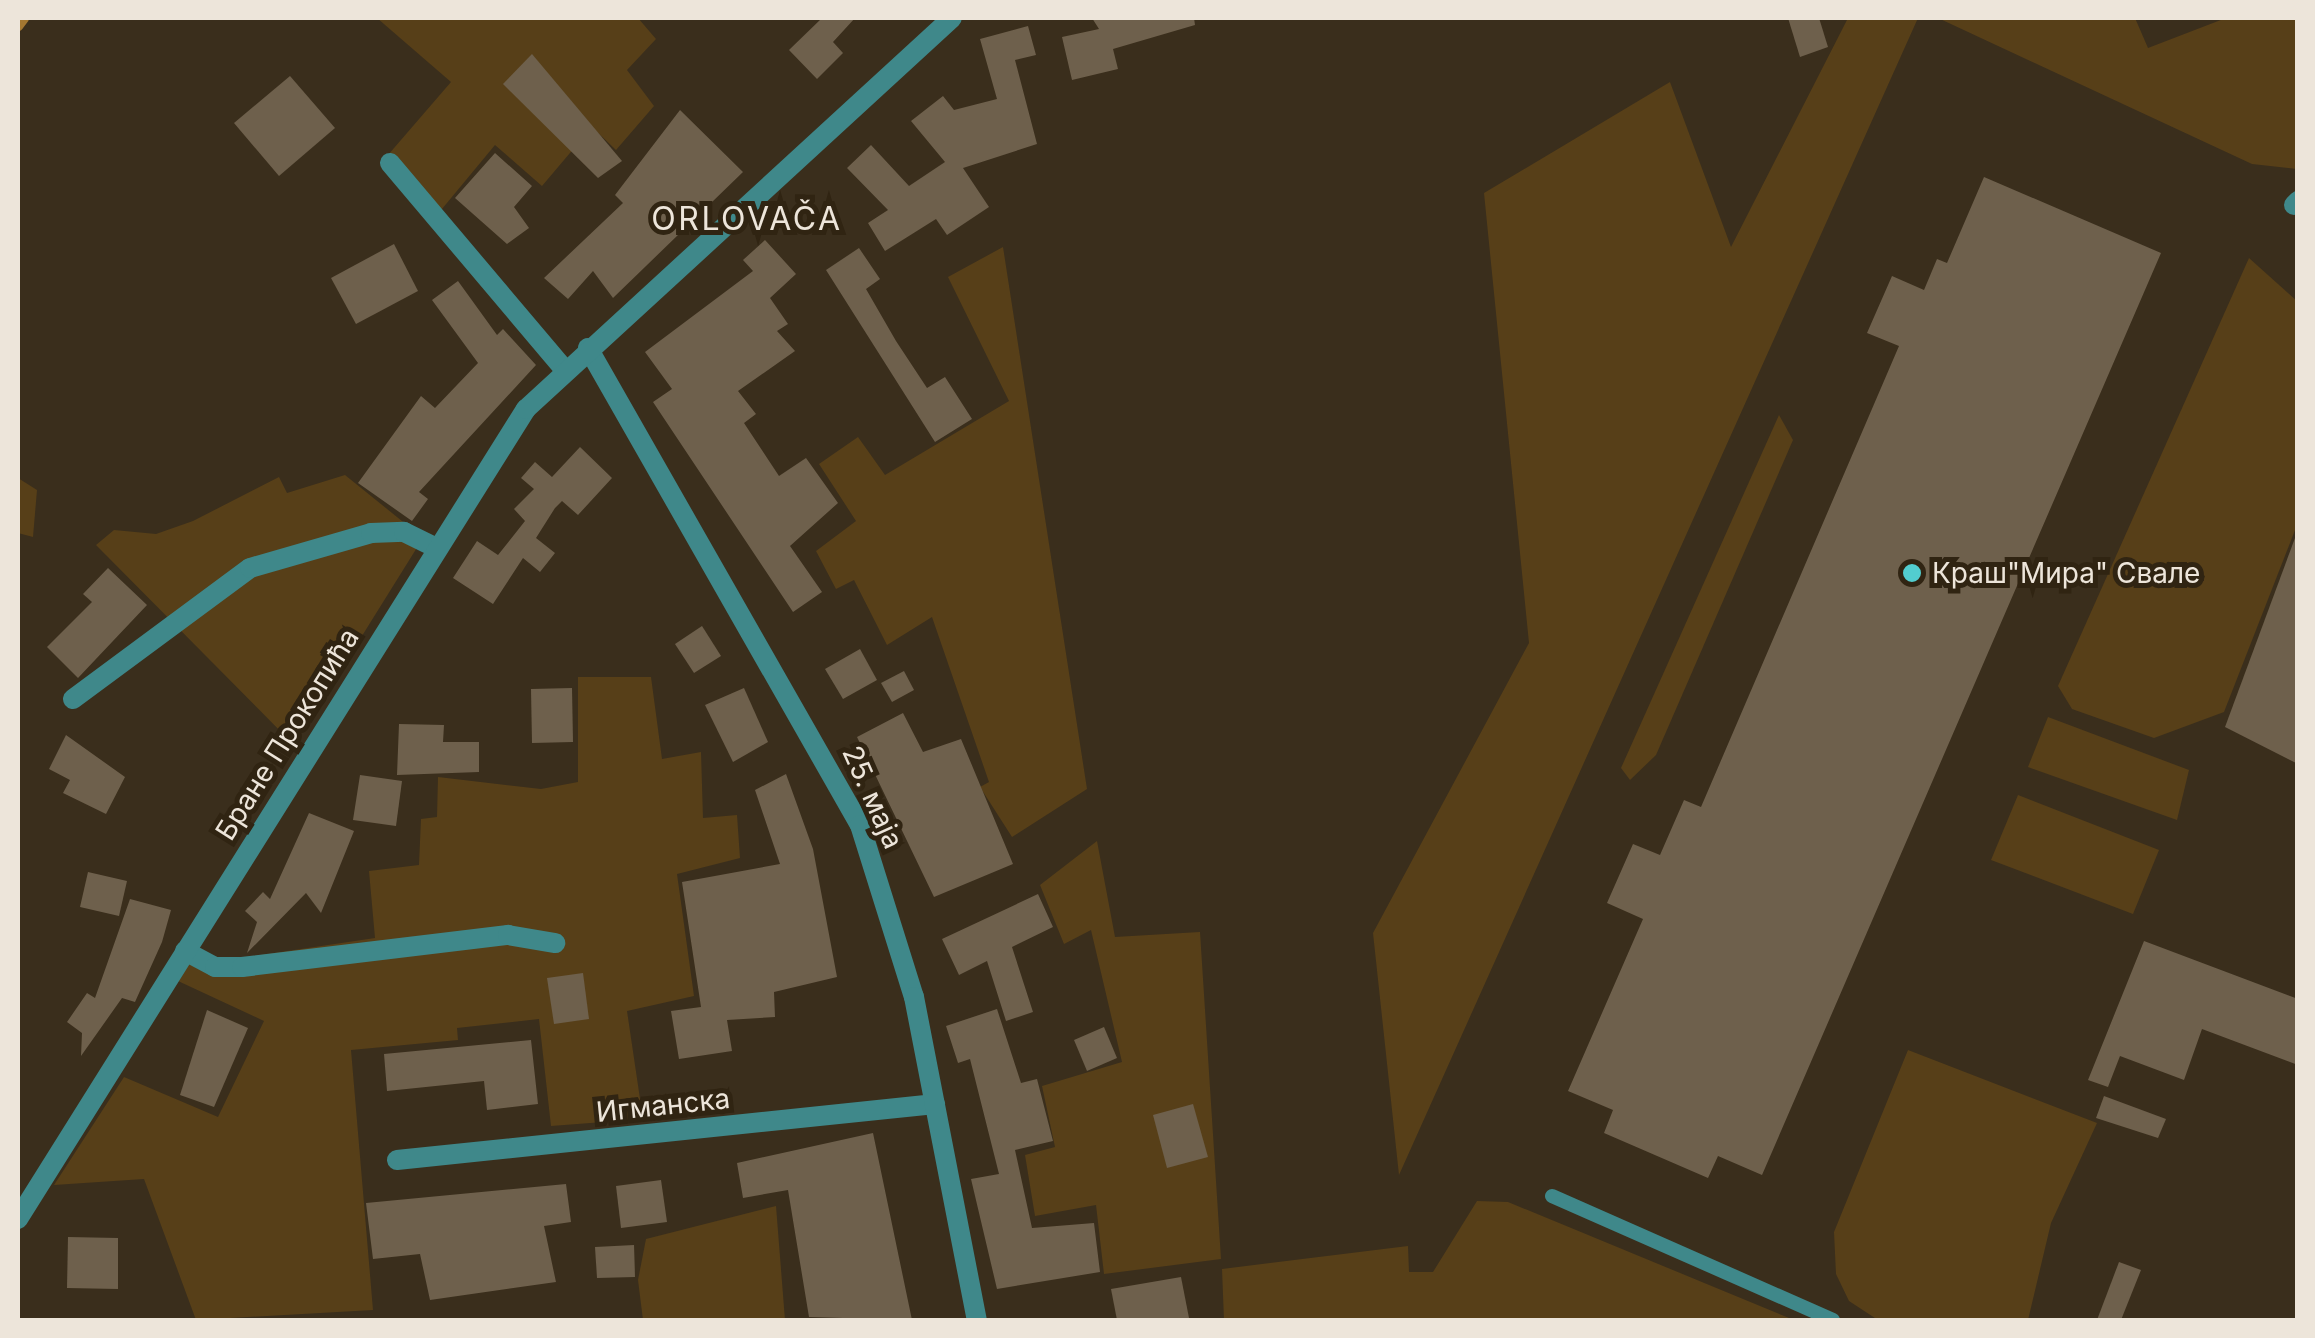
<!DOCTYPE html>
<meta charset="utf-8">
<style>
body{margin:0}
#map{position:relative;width:2315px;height:1338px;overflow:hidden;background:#3a2e1c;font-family:Inter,sans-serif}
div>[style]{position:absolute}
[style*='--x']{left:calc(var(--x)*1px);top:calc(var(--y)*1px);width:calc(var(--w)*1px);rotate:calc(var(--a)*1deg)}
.green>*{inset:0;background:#573f18}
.stream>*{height:9px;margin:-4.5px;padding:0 4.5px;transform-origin:4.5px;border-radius:4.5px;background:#a37731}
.building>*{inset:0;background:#6e604c}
.service>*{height:14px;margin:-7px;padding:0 7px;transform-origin:7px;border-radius:7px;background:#3f888a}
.minor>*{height:20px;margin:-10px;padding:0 10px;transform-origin:10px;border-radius:10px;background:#3f888a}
.tertiary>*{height:20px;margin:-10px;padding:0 10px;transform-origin:10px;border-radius:10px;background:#3f888a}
.dots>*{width:28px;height:28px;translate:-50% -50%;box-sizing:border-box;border:5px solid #302412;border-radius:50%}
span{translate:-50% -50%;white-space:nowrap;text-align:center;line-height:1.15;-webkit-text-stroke:10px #302412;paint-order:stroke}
.poi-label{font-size:28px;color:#ede5da}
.left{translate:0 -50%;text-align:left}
.street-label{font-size:28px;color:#ede5da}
.quarter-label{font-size:32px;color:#ede5da;letter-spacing:2.5px}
.frame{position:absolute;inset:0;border:20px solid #ede5da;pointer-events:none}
</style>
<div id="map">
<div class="green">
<div style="clip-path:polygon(377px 18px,638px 18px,656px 39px,627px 70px,654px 106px,616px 150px,592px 127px,542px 186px,495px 145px,432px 221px,388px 155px,451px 82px)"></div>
<div style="clip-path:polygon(1848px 18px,1918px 18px,1399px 1175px,1373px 933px,1529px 643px,1484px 193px,1670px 82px,1731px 247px)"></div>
<div style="clip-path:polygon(1938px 18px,2135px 18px,2148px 48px,2226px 18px,2297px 18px,2297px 169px,2252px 164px)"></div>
<div style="clip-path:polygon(1003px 247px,1087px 789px,1012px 837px,980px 787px,989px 782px,932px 617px,887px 645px,854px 580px,836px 589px,816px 551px,856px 521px,819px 464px,858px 437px,885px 475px,1009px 401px,948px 277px)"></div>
<div style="clip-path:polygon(2249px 258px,2297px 301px,2297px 525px,2224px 712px,2154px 738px,2072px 709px,2058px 686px)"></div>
<div style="clip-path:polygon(1779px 415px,1793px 440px,1656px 755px,1630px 780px,1621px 768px)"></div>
<div style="clip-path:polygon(345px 475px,423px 538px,294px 745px,96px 545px,114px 530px,156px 534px,193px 521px,279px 477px,287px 493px)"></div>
<div style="clip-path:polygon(18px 478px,37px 490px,33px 537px,18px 533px)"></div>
<div style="clip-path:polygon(578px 677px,651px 677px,662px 759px,701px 752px,703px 818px,737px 815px,740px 858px,677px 874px,694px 996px,627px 1011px,643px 1119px,551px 1126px,539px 1019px,457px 1028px,458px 1040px,351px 1050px,373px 1310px,196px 1320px,144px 1179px,54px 1185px,124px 1077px,218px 1117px,264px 1021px,178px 981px,197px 951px,228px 960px,375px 938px,369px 871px,419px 865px,421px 819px,437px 817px,438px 777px,541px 789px,578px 782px)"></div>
<div style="clip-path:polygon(2048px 717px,2189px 770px,2177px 820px,2028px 767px)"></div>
<div style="clip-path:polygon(2018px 795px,2159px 850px,2133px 914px,1991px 860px)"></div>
<div style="clip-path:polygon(1097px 841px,1115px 937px,1200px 932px,1221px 1259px,1104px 1274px,1096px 1205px,1035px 1216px,1025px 1155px,1055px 1147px,1042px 1086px,1122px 1062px,1091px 930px,1064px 944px,1040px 885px)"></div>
<div style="clip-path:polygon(1908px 1050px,2097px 1123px,2051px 1223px,2028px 1320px,1878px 1320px,1849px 1301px,1836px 1274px,1834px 1232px)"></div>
<div style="clip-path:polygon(1477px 1201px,1508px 1202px,1794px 1320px,1224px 1320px,1222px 1269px,1408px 1246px,1409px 1272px,1433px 1272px)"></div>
<div style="clip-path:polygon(776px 1206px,785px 1320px,643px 1320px,638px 1280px,646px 1239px)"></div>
</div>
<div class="stream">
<div style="--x:18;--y:26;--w:10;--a:-53"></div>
</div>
<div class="building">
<div style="clip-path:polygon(822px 18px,855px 18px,833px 42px,843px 53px,817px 79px,789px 50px)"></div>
<div style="clip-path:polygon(1092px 18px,1194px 18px,1195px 25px,1113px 49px,1118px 69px,1072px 80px,1062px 37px,1099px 29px)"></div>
<div style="clip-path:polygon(1788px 18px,1819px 18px,1828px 47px,1800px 57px)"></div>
<div style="clip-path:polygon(1028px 26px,1036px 55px,1015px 60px,1037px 144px,963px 168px,989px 207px,947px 235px,936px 219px,885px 251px,868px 223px,888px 210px,847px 168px,871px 145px,909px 186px,945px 162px,911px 121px,943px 96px,954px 110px,997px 99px,980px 39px)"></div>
<div style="clip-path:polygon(532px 54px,622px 161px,598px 178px,503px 84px)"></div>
<div style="clip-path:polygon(290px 76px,335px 128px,279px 176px,234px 123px)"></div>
<div style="clip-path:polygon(680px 110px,743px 172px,613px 298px,593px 271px,568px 299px,544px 278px,623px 203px,615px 195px)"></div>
<div style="clip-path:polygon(495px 153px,532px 186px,514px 207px,529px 228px,507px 244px,455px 198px)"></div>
<div style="clip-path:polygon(1984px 177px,2161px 253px,1762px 1175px,1718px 1156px,1708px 1178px,1604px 1133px,1613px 1110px,1568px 1091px,1643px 919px,1607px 903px,1633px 844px,1660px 855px,1684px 800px,1701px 807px,1899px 346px,1867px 333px,1892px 276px,1924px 290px,1937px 259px,1947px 263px)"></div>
<div style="clip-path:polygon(765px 240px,796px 274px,770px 298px,788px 324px,777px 331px,795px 351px,738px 391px,756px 414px,744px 423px,779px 476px,806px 458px,838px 503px,790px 546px,822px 592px,793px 612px,653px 402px,672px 389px,645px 352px,753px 271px,743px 260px)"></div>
<div style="clip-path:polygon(394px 244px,418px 291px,356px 324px,331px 278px)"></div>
<div style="clip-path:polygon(859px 248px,880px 279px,866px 289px,896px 341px,927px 388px,945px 377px,972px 419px,935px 442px,826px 270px)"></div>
<div style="clip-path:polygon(458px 281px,497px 335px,503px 329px,536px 365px,419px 492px,428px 499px,412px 521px,358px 483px,421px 396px,435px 408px,478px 363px,432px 300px)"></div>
<div style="clip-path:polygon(580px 447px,612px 478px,578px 515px,562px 501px,555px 508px,536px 538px,555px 553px,540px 572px,523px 558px,493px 604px,453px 578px,477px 541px,498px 555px,525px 521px,514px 509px,534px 489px,521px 478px,535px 462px,552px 477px)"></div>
<div style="clip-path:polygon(2295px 538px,2298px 539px,2298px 764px,2225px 727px)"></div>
<div style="clip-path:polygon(108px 568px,147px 605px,78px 678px,47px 647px,92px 602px,83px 594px)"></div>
<div style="clip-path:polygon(702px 626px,721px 656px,694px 673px,675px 644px)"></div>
<div style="clip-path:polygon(860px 649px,877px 680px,843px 699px,825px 669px)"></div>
<div style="clip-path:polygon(904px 671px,914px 690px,892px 702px,881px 683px)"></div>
<div style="clip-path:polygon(572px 688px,573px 742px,532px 743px,531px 689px)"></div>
<div style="clip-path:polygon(744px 688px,768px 742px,733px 762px,705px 705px)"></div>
<div style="clip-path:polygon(903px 713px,923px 752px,961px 739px,1013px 864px,934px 897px,857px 737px)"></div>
<div style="clip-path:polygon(399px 724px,444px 725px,443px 742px,479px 742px,479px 772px,397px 775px)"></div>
<div style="clip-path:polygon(66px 735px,125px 777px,106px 814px,63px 793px,70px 780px,49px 769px)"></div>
<div style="clip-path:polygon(786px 774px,813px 849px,837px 977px,774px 992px,775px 1017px,727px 1020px,732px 1051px,679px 1059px,671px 1011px,701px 1007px,682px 882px,780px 864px,755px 790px)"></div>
<div style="clip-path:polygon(360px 775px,402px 781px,396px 826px,353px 820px)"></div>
<div style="clip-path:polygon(309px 813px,354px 831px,321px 913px,306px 893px,247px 953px,257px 922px,245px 911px,263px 892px,270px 899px)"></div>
<div style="clip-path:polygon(88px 872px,127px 881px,119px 916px,80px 907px)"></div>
<div style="clip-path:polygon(1038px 894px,1053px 927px,1012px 947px,1033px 1012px,1006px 1021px,987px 961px,959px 975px,942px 939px)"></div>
<div style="clip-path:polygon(130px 899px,171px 910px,162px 942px,135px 1002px,122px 998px,81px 1056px,82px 1033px,67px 1022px,87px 993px,95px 998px)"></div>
<div style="clip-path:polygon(2144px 941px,2298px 999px,2298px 1065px,2202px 1029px,2184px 1080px,2120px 1056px,2108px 1087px,2088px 1080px)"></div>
<div style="clip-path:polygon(583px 973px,589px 1019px,554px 1024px,547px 978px)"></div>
<div style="clip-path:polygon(997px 1009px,1021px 1083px,1037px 1079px,1053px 1141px,1015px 1150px,1032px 1228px,1094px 1223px,1100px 1272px,997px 1289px,971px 1179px,999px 1174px,970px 1059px,958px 1063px,946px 1026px)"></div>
<div style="clip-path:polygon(207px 1010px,248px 1028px,214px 1107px,180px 1095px)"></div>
<div style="clip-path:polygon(1104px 1027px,1117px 1058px,1087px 1071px,1074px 1040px)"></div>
<div style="clip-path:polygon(531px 1040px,538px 1104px,487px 1110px,484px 1081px,387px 1091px,384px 1054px)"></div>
<div style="clip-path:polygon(2104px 1096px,2166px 1119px,2158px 1138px,2096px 1118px)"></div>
<div style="clip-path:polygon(1193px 1104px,1208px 1157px,1167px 1168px,1153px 1115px)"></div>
<div style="clip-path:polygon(873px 1133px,912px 1320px,809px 1317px,788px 1190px,743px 1198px,737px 1163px)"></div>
<div style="clip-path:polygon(661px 1180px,667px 1222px,621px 1228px,616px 1186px)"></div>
<div style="clip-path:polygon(566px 1184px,571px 1222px,544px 1226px,556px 1282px,430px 1300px,420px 1254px,373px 1259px,366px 1203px)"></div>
<div style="clip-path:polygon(68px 1237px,118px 1238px,118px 1289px,67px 1288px)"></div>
<div style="clip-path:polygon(634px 1245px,635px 1277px,597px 1278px,595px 1247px)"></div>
<div style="clip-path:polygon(2119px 1262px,2141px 1270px,2121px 1320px,2097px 1320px)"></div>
<div style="clip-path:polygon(1181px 1277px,1189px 1318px,1117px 1320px,1111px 1289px)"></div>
</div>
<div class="service">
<div style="--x:1552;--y:1196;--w:307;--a:23.8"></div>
</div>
<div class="minor">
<div style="--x:390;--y:163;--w:270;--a:49.8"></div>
<div style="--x:2294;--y:205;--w:6;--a:-45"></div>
<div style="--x:73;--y:699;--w:220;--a:-36.5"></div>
<div style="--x:250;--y:568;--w:126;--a:-16.1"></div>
<div style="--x:371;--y:533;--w:33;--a:-2"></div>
<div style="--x:404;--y:532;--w:34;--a:26"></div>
<div style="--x:185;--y:951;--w:34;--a:28"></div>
<div style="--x:215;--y:967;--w:27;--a:0"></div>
<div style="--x:242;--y:967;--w:268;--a:-6.9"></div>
<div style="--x:508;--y:935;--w:48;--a:9.7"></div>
<div style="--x:397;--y:1160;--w:541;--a:-5.94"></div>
</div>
<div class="tertiary">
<div style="--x:588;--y:348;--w:549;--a:60.31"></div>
<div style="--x:860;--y:825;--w:180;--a:72.6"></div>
<div style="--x:914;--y:997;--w:329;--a:79"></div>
<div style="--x:18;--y:1219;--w:956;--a:-57.91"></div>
<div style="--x:526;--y:409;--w:578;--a:-42.55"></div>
</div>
<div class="dots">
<div style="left:1912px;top:573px;background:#52cdcf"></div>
</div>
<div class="poi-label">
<span class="left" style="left:1932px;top:573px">Краш"Мира" Свале</span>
</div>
<div class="street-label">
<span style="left:287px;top:734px;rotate:-58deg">Бране Прокопића</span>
<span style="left:873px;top:797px;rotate:66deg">25. маја</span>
<span style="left:663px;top:1105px;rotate:-6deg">Игманска</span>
</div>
<div class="quarter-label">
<span style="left:747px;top:219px">ORLOVAČA</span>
</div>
<div class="frame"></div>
</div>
